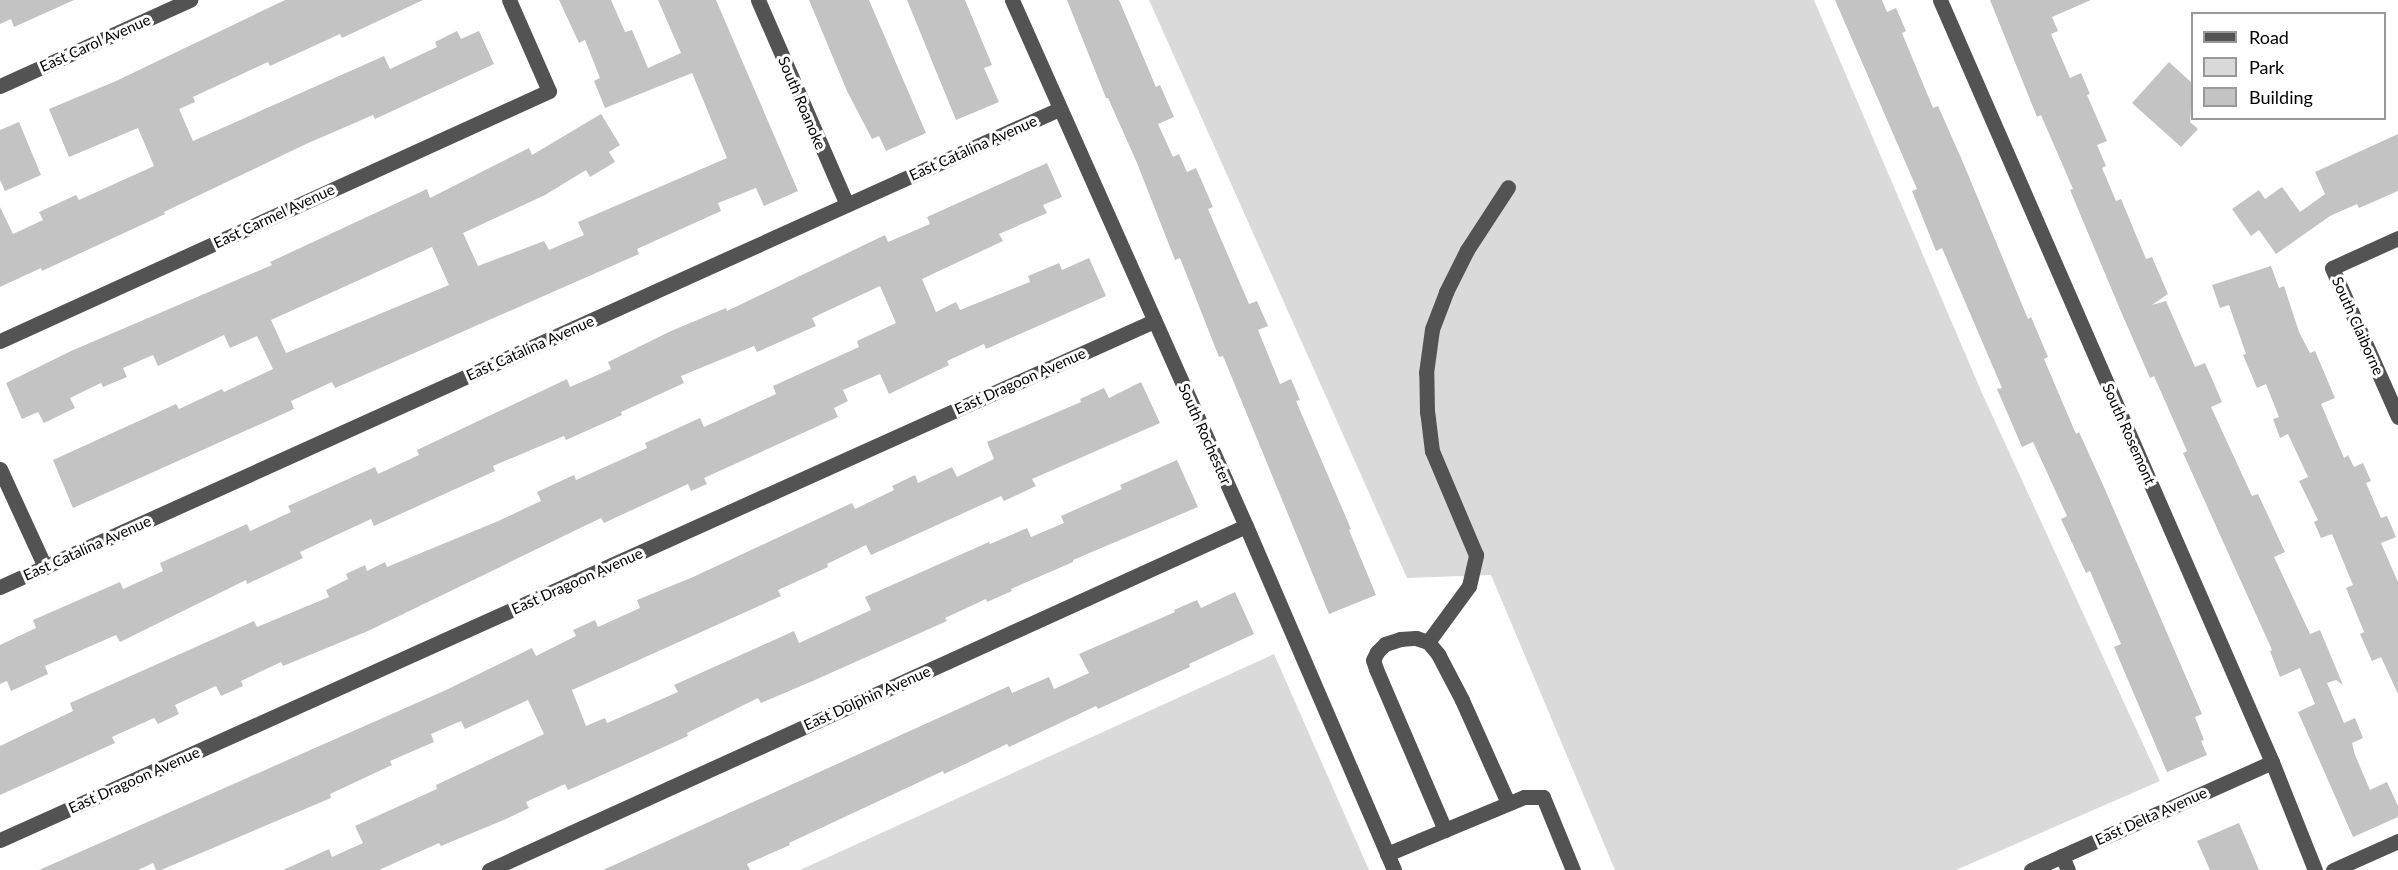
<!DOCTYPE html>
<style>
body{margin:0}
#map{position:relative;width:2398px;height:870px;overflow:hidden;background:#fff;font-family:Lato,sans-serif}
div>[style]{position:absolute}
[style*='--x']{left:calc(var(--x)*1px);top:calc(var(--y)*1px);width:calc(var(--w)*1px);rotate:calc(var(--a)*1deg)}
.green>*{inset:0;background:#dadada}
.building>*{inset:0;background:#c3c3c3}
.minor>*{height:15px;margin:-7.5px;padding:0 7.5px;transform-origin:7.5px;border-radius:7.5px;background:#535353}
span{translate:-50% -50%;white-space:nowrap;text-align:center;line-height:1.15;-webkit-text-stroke:6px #fff;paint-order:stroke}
.street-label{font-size:15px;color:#000}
.legend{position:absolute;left:2191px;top:12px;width:195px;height:108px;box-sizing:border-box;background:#fff;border:2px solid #999;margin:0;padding:8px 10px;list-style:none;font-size:18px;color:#000}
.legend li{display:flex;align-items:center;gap:12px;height:30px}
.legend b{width:30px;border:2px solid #999}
</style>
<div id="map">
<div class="green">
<div style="clip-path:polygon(1149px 0,1814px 0,1982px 393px,2160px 781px,1956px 870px,1615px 870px,1491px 575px,1407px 578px)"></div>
<div style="clip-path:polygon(1274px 654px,1369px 870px,800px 870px)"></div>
</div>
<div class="building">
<div style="clip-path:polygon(0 0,74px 0,14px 27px,11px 19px,0 24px)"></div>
<div style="clip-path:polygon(285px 0,423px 0,342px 38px,340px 34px,270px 66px,268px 62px,193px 97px,195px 102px,179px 109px,193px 141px,384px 56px,390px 69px,437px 47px,435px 42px,457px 31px,461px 39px,479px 31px,494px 64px,375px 119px,373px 115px,306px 144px,164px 212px,165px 214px,42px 271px,41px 268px,0 287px,0 207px,13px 234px,43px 220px,39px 212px,76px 195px,79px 200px,154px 166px,138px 128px,69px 157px,49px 109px,116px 81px)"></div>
<div style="clip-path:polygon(evenodd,559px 0,611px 0,625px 32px,632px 30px,648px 68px,681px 53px,658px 0,716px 0,798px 191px,764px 206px,756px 188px,718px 203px,721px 211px,637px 249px,639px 254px,335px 388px,332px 382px,291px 401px,294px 409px,73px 508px,53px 460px,176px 404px,179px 409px,222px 389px,224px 392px,273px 369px,257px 336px,230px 348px,224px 335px,158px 366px,153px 355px,123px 368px,127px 377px,103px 387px,101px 383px,70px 398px,75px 408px,44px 423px,38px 412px,22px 419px,6px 383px,71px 351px,272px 265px,270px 262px,427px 189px,430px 198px,529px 148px,532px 155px,601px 114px,620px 145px,609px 152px,615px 162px,590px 177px,586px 170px,545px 195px,463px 233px,478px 266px,544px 241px,549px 250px,584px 235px,578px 222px,727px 158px,692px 73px,605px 108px,594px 81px,600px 78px,585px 40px,579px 43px,559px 0,432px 247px,449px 285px,286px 353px,271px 320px,432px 247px)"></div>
<div style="clip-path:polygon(809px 0,869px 0,926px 133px,886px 151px,879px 136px,872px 139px,847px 91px)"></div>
<div style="clip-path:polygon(907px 0,965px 0,992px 65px,984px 68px,999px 102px,956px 120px)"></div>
<div style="clip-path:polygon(1067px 0,1119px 0,1156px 87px,1160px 85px,1174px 117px,1158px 124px,1173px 157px,1179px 154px,1187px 172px,1196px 168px,1213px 207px,1208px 209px,1249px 304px,1257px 301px,1268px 326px,1258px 330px,1280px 384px,1291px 379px,1300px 400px,1296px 401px,1351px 529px,1349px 530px,1376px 595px,1329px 614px,1223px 356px,1219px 357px,1180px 258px,1175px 260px,1137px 163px,1108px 98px,1106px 98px)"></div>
<div style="clip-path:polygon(1835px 0,1882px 0,1887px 12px,1896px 8px,1906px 31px,1902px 33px,1933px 108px,1938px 106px,1962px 160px,2028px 319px,2031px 317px,2048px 357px,2044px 359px,2076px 434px,2079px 432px,2104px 487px,2202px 714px,2195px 717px,2204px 740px,2201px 741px,2207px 755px,2167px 772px,2114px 647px,2121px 644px,2090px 571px,2086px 573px,2061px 519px,2067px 516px,2033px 442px,2022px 447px,1997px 389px,2002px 388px,1942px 248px,1936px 251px,1912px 191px,1917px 189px)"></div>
<div style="clip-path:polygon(1990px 0,2091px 0,2052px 17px,2058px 31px,2051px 34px,2070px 78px,2081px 73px,2090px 94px,2087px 95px,2107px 141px,2097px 145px,2106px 166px,2102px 168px,2116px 201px,2121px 199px,2146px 259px,2152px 257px,2168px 294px,2152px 305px,2166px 301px,2195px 367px,2205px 363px,2222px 402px,2211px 407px,2252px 496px,2258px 494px,2285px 552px,2274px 557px,2310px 634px,2320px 630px,2343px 685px,2336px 680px,2327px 683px,2344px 723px,2355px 718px,2363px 738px,2352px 743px,2355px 755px,2370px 790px,2387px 782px,2398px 806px,2398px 817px,2353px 837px,2298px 712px,2315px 704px,2300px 668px,2280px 677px,2270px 651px,2272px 650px,2183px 453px,2187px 451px,2154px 376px,2150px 378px,2122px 314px,2070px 190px,2073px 189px,2041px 115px,2037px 117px)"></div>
<div style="clip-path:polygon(2169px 62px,2193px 84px,2190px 122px,2198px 129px,2181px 147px,2132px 103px)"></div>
<div style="clip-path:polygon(19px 122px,41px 175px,5px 191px,0 180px,0 130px)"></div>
<div style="clip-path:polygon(2398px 134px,2398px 191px,2359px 208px,2357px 204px,2330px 216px,2276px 254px,2259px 230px,2251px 236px,2232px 209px,2259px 190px,2265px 199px,2282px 187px,2300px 212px,2325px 194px,2315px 172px)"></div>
<div style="clip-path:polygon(1047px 163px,1062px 197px,1043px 205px,1047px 213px,999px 234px,1003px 241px,922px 279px,936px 312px,956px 302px,960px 310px,1030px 282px,1028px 276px,1059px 263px,1062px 270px,1089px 258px,1106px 296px,986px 349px,984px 344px,947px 361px,949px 365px,889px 394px,880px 374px,843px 390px,848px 401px,834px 408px,838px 417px,704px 478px,707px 484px,691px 491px,688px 484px,604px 523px,601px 518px,368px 631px,283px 666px,281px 662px,241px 681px,243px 686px,221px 696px,216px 686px,175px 705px,179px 714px,158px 724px,154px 718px,112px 737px,115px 743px,0 795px,0 746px,73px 711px,70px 703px,254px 621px,257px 627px,329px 597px,326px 590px,348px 579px,346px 574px,365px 565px,367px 571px,385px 562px,387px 567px,496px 522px,541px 501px,537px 492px,574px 475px,576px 480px,647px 448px,645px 443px,700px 418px,704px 427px,776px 394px,773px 386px,859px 347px,857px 341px,896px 323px,880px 286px,812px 318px,816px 326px,757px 352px,754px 346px,681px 376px,684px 383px,621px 412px,622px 415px,566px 440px,564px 436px,493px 466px,495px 471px,374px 526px,371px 519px,300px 552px,303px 558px,247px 584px,246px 580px,120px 642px,116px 635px,45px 666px,48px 674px,11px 691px,7px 681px,0 684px,0 645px,36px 628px,33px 620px,120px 582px,123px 589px,163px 571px,160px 563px,247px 524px,250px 531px,291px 512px,288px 506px,375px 467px,378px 474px,419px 455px,417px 450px,567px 379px,570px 387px,611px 369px,608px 362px,671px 331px,726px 308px,727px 311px,885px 235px,888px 242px,930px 224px,927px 217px)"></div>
<div style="clip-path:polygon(2271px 266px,2279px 288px,2284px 286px,2299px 332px,2310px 353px,2315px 351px,2335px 398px,2321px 404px,2344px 458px,2348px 455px,2354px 467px,2363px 463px,2371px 481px,2366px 483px,2381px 518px,2387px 516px,2396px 537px,2381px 543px,2398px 582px,2398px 694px,2381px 657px,2372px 661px,2360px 634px,2364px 632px,2346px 588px,2353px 585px,2332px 534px,2321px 538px,2314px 522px,2318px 520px,2299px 481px,2308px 477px,2288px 434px,2280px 438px,2273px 419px,2279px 417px,2266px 384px,2257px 388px,2243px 355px,2246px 354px,2229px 305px,2220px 308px,2212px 285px)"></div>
<div style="clip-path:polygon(1141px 382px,1160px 423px,1032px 479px,1036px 486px,1004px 501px,1001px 496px,871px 555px,866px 545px,827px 564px,828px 567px,778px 590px,781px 596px,572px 690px,586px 726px,605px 718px,607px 723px,678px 692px,674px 685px,794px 631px,799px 643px,871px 610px,865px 597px,989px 542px,990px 544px,1027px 528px,1031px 537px,1064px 523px,1061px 516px,1122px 489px,1120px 485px,1177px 460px,1198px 507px,1073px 560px,1073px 562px,1011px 589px,1012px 591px,987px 602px,986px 599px,945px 618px,947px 621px,815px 680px,761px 703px,758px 698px,687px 733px,688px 736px,591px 780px,568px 790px,565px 784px,526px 802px,529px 808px,506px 819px,441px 846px,439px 843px,379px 870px,283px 870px,329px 849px,332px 857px,363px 843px,355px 826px,437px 789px,436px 785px,544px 734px,528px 700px,465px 729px,461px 721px,431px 734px,434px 742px,390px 761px,392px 765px,330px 794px,331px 798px,161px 870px,156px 870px,153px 863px,138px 870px,39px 870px,446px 690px,532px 648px,536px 656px,576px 636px,573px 630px,595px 620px,598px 627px,640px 608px,637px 600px,693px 577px,852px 503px,855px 509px,894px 490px,892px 486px,915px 475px,918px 483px,952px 467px,957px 477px,994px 459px,987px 442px,1081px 402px,1080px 399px,1104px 388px,1109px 398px)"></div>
<div style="clip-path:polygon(1235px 592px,1254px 634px,1189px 664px,1190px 667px,1098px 709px,1096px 706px,1009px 747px,1007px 744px,944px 774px,943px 771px,789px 843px,790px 845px,747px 864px,750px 870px,603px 870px,1009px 686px,1012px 693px,1049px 677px,1054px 689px,1089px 673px,1079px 654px,1175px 612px,1174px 610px,1197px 600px,1201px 608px)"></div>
<div style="clip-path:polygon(2239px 823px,2259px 870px,2210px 870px,2197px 841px)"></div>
</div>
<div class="minor">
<div style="--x:758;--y:0;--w:223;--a:66.5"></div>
<div style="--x:1012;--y:0;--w:576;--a:66.02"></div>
<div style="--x:1246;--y:526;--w:374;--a:66.7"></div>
<div style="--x:1940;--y:0;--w:831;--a:66.46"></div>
<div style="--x:2272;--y:762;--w:116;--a:68.3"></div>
<div style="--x:0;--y:86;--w:209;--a:-24.4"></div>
<div style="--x:2398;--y:238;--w:72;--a:155.6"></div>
<div style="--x:2332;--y:268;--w:163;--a:66.1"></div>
<div style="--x:0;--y:341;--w:603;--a:-24.48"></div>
<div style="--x:549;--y:91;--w:99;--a:-113.7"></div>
<div style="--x:0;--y:469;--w:108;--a:65.3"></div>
<div style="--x:0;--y:587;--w:1162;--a:-24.29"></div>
<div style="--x:1428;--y:642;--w:69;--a:-53.8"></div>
<div style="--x:1469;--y:586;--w:32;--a:-77"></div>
<div style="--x:1476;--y:555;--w:113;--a:-112.9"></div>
<div style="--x:1432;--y:451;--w:39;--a:-97"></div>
<div style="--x:1427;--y:412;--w:39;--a:-91"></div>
<div style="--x:1426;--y:373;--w:44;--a:-82.2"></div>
<div style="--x:1432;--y:329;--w:40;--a:-69"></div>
<div style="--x:1446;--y:292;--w:47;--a:-63.4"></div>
<div style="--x:1467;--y:250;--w:75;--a:-56.9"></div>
<div style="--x:1445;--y:830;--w:175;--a:-113.2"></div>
<div style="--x:1376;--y:669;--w:9;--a:-108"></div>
<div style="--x:1373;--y:660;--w:9;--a:-63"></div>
<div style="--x:1377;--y:652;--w:11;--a:-45"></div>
<div style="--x:1385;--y:644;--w:16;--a:-18"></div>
<div style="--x:1400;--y:639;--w:16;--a:-4"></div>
<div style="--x:1416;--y:638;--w:13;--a:18"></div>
<div style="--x:1428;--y:642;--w:16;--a:50"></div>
<div style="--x:1438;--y:654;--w:52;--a:62.4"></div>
<div style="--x:1462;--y:700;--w:113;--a:65.9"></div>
<div style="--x:0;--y:840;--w:1265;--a:-24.22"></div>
<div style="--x:1387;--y:854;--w:148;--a:-22.6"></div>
<div style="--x:1524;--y:797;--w:19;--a:0"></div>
<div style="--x:1543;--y:797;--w:79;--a:67.7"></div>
<div style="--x:2062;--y:856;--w:15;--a:67"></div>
<div style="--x:489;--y:870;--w:831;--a:-24.44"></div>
<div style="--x:2031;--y:870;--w:264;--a:-24.1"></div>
<div style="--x:2333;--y:870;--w:71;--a:-24"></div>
</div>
<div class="street-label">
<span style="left:95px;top:43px;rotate:-24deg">East Carol Avenue</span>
<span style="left:802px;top:103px;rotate:67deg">South Roanoke</span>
<span style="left:973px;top:148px;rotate:-24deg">East Catalina Avenue</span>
<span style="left:274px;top:216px;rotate:-25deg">East Carmel Avenue</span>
<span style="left:2358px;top:326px;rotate:66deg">South Claiborne</span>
<span style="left:530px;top:348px;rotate:-24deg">East Catalina Avenue</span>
<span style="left:1020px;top:381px;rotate:-24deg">East Dragoon Avenue</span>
<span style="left:1205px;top:434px;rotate:66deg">South Rochester</span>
<span style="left:2129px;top:434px;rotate:66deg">South Rosemont</span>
<span style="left:87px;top:548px;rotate:-24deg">East Catalina Avenue</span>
<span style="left:577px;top:581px;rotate:-24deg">East Dragoon Avenue</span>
<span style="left:867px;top:698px;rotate:-24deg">East Dolphin Avenue</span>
<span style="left:134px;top:780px;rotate:-24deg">East Dragoon Avenue</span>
<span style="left:2151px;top:816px;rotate:-24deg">East Delta Avenue</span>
</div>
<ul class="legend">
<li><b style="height:8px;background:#535353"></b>Road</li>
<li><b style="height:16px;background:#dadada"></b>Park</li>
<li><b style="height:16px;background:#c3c3c3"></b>Building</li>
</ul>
</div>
